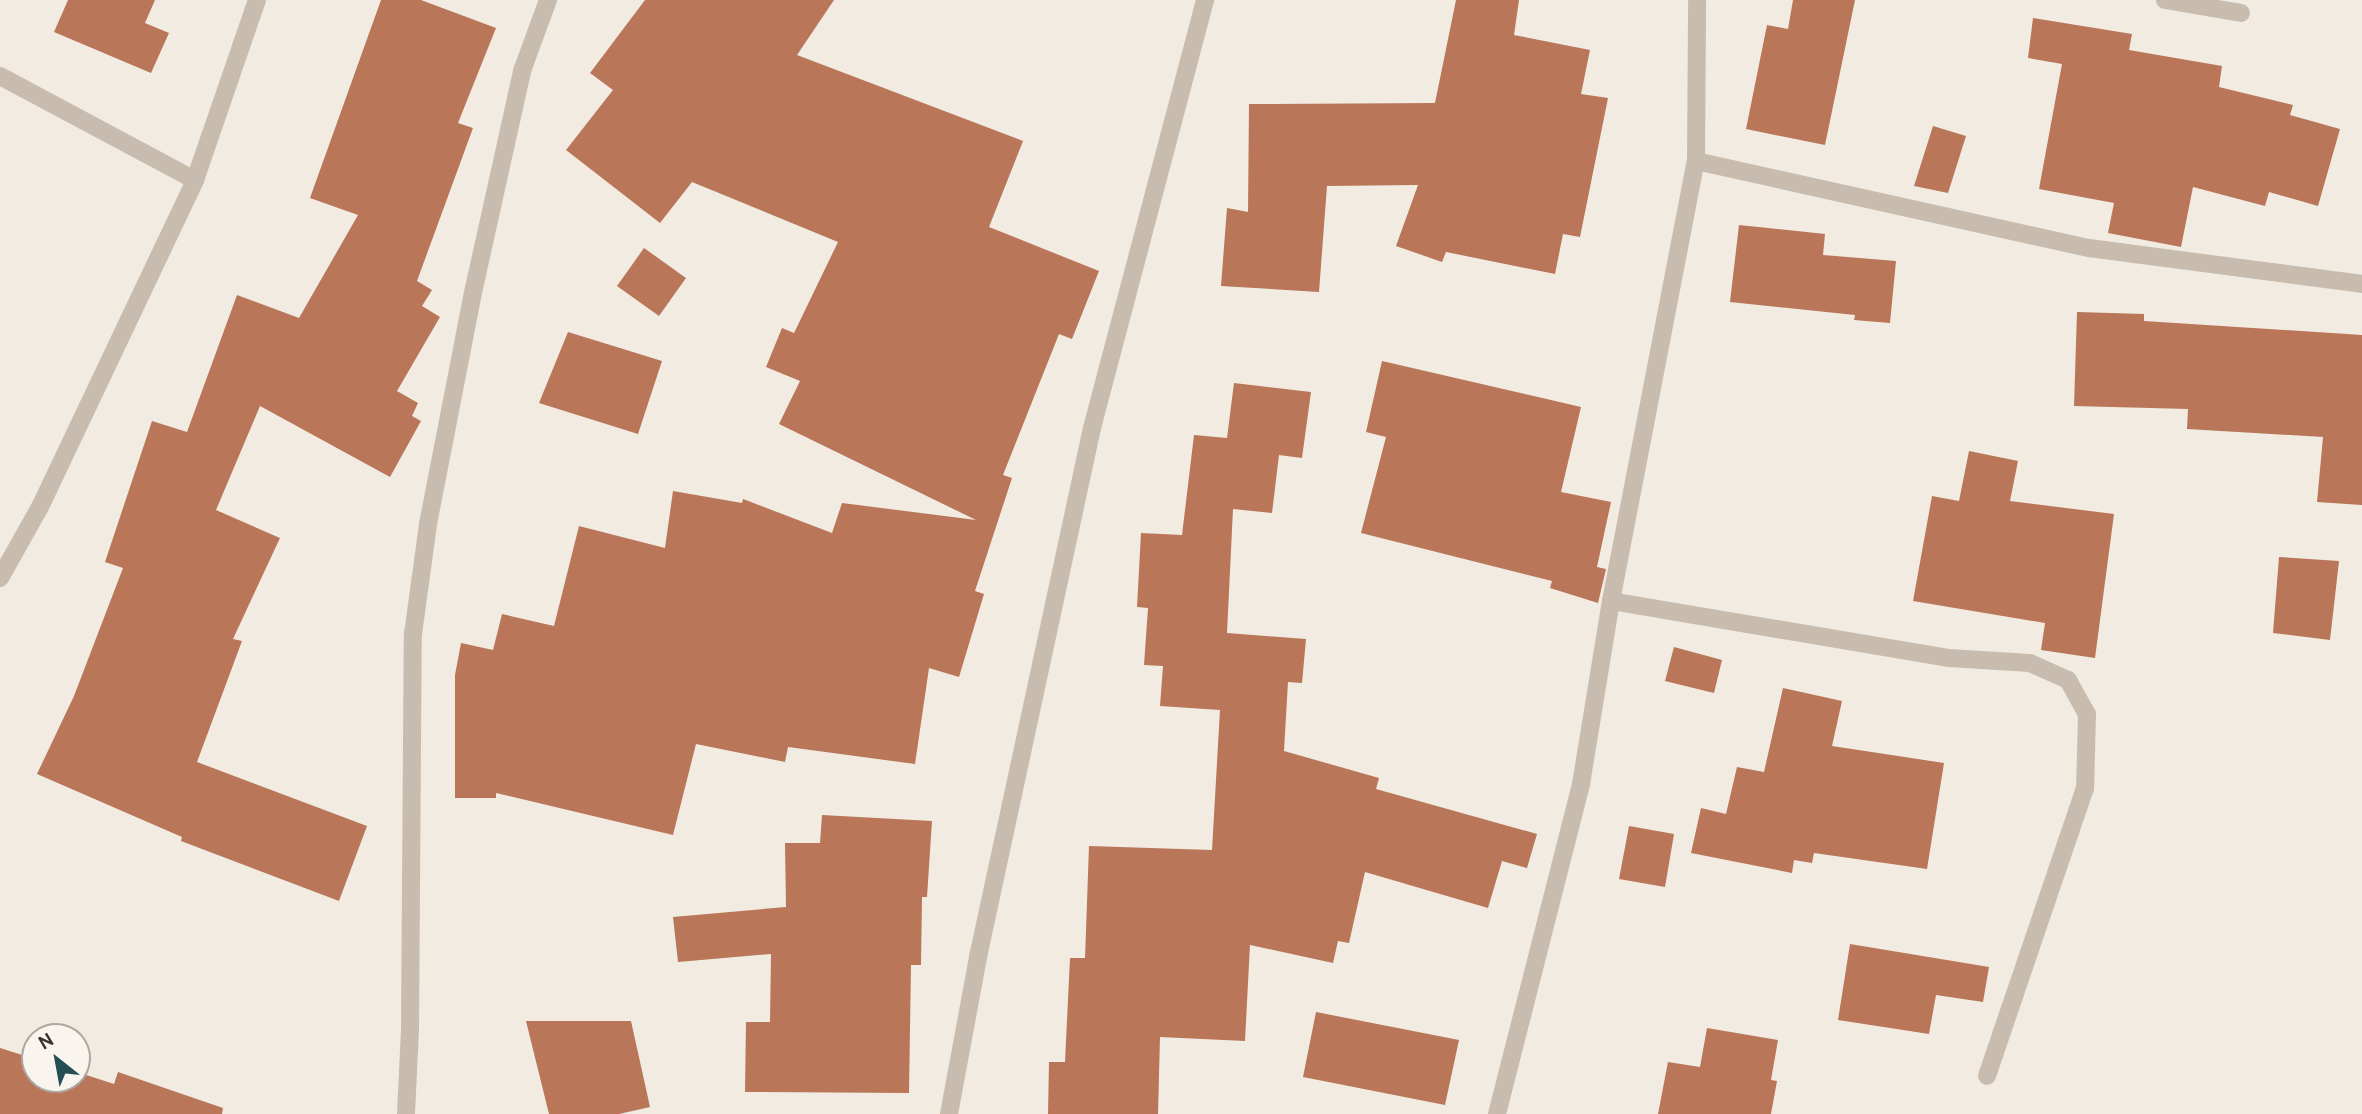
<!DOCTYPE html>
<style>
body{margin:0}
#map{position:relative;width:2362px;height:1114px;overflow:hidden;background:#f1ebe2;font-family:Cabin,sans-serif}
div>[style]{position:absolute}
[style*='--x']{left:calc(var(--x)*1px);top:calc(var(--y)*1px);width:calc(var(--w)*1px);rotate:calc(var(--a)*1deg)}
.building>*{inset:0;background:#b97658}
.street>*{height:18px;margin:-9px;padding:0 9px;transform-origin:9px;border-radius:9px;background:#c8bcaf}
span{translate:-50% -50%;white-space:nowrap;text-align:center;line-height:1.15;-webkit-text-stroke:6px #f9f5ee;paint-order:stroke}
.north{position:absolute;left:21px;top:1023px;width:70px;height:70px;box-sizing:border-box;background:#f9f5ee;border:2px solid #aca7a0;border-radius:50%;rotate:329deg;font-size:19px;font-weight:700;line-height:28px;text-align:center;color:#38312c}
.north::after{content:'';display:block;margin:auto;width:24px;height:32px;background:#264f55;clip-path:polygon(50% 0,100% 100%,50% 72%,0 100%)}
</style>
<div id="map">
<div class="building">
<div style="clip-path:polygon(68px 0,155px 0,145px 23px,169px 33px,151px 73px,54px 32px)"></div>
<div style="clip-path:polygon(381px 0,421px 0,496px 28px,458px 123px,473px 128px,417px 281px,432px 290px,422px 306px,440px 317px,397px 391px,418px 403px,412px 416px,421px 421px,390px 477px,260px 406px,216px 510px,280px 538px,233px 639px,242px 641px,197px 762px,367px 826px,339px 901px,181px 841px,182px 837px,37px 774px,74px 696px,123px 568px,105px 562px,152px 421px,187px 432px,237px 295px,299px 318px,358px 215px,310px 198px)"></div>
<div style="clip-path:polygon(645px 0,834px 0,797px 55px,1023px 141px,989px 227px,1099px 271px,1072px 339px,1059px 334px,1003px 475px,1012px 478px,975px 591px,984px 594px,959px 677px,929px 668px,915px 764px,788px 747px,785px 762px,696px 744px,673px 835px,496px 793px,496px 798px,455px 798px,455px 675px,461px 643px,493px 650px,502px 614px,554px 626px,579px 526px,665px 548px,673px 491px,742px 503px,743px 499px,832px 533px,842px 503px,976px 520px,779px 424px,800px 381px,766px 367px,782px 328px,794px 333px,838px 242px,692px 182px,660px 223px,566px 150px,613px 90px,590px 73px)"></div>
<div style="clip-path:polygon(1456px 0,1519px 0,1514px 35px,1590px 50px,1581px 94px,1608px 98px,1580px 237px,1563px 234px,1555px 274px,1446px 252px,1442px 262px,1396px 246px,1418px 185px,1327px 186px,1319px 292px,1221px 286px,1227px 208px,1248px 212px,1249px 104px,1435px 103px)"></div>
<div style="clip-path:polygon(1793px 0,1855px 0,1825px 145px,1746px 129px,1767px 25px,1788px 29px)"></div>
<div style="clip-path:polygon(2033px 18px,2132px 34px,2129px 50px,2222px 66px,2219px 87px,2293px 105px,2290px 115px,2340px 129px,2318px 206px,2269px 192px,2265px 206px,2193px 187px,2181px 247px,2108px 233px,2114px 203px,2039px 189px,2062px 64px,2028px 58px)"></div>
<div style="clip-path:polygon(1933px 126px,1966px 136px,1948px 193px,1914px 186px)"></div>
<div style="clip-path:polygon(1739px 225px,1825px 234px,1823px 255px,1896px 261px,1890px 323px,1854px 320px,1855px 315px,1730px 302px)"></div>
<div style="clip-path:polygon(644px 248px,686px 278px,659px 316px,617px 286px)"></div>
<div style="clip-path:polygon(2077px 312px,2144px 314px,2144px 321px,2362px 335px,2362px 505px,2317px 502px,2323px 437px,2187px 429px,2188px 409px,2074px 406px)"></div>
<div style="clip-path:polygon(568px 332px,662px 361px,638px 434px,539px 403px)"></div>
<div style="clip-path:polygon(1382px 361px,1581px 407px,1561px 492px,1611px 502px,1597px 567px,1606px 569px,1598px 603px,1550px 588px,1552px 581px,1361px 533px,1386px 437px,1366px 432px)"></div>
<div style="clip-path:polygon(1234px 383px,1311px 392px,1302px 458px,1279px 455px,1272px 513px,1233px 509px,1227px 633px,1306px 639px,1302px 683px,1288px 682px,1284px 751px,1379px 778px,1376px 789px,1537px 834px,1527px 868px,1502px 861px,1488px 908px,1365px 872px,1349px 943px,1338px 941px,1333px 963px,1250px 945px,1245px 1041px,1160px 1037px,1158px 1114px,1048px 1114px,1049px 1062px,1065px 1062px,1070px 958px,1085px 958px,1089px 846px,1212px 850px,1220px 710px,1160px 706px,1163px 666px,1144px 665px,1148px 608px,1137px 607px,1141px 533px,1182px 535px,1194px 435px,1227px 438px)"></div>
<div style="clip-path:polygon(1969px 451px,2018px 461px,2010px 501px,2114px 514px,2095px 658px,2041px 650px,2045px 623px,1913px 601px,1932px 496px,1959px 501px)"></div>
<div style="clip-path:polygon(2279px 557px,2339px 561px,2330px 640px,2273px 633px)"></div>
<div style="clip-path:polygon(1674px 647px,1722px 660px,1714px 693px,1665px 681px)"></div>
<div style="clip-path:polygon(1783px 688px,1842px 701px,1832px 746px,1944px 763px,1927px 869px,1814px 853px,1812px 863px,1794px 860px,1792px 873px,1691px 853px,1701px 808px,1726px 814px,1737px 767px,1764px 772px)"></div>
<div style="clip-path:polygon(822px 815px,932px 821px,927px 897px,922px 897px,921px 965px,911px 965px,909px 1093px,745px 1092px,746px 1022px,770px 1022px,771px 954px,678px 962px,673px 917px,786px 907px,785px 843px,820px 843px)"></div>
<div style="clip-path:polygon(1629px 826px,1674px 834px,1665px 887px,1619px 879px)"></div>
<div style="clip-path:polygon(1850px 944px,1989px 967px,1983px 1002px,1936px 995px,1929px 1034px,1838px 1020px)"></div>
<div style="clip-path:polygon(1316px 1012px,1459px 1040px,1445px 1105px,1303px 1077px)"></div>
<div style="clip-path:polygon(526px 1021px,631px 1021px,650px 1107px,619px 1114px,549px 1114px)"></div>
<div style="clip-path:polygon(1707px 1028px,1778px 1040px,1771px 1080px,1777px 1081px,1771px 1114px,1658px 1114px,1668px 1062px,1700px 1067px)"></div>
<div style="clip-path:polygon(0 1048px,35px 1059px,35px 1079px,77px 1079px,77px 1072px,114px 1084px,118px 1072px,223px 1108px,222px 1114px,0 1114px)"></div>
</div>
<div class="street">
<div style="--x:2165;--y:0;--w:77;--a:9.7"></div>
<div style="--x:0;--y:76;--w:221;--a:28.1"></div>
<div style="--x:1696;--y:161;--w:403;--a:12.5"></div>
<div style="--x:2089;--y:248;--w:275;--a:7.5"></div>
<div style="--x:0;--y:578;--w:81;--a:-60.6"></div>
<div style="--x:40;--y:507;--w:362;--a:-64.6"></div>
<div style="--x:195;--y:180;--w:190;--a:-71"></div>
<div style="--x:1611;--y:601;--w:343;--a:9.6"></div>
<div style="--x:1949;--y:658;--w:81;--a:3.5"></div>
<div style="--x:2030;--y:663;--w:42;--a:24.1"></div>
<div style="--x:2068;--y:680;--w:39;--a:61"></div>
<div style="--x:2087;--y:714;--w:74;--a:91.5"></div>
<div style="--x:2085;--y:788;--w:304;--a:108.8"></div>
<div style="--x:406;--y:1114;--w:84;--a:-87.3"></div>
<div style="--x:410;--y:1030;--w:396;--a:-89.6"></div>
<div style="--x:413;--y:634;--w:111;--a:-82.2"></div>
<div style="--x:428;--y:524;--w:240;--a:-79"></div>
<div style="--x:474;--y:288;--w:222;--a:-77.5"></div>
<div style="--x:522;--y:71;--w:76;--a:-69.9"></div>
<div style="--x:949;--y:1114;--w:160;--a:-79.5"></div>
<div style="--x:978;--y:957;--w:541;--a:-77.84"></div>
<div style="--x:1092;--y:428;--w:443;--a:-75.2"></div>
<div style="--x:1497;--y:1114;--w:341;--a:-75.7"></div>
<div style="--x:1581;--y:784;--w:185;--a:-80.7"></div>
<div style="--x:1611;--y:601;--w:448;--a:-79.1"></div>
<div style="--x:1696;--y:161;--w:161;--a:-89.6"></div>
</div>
<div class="north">N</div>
</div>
